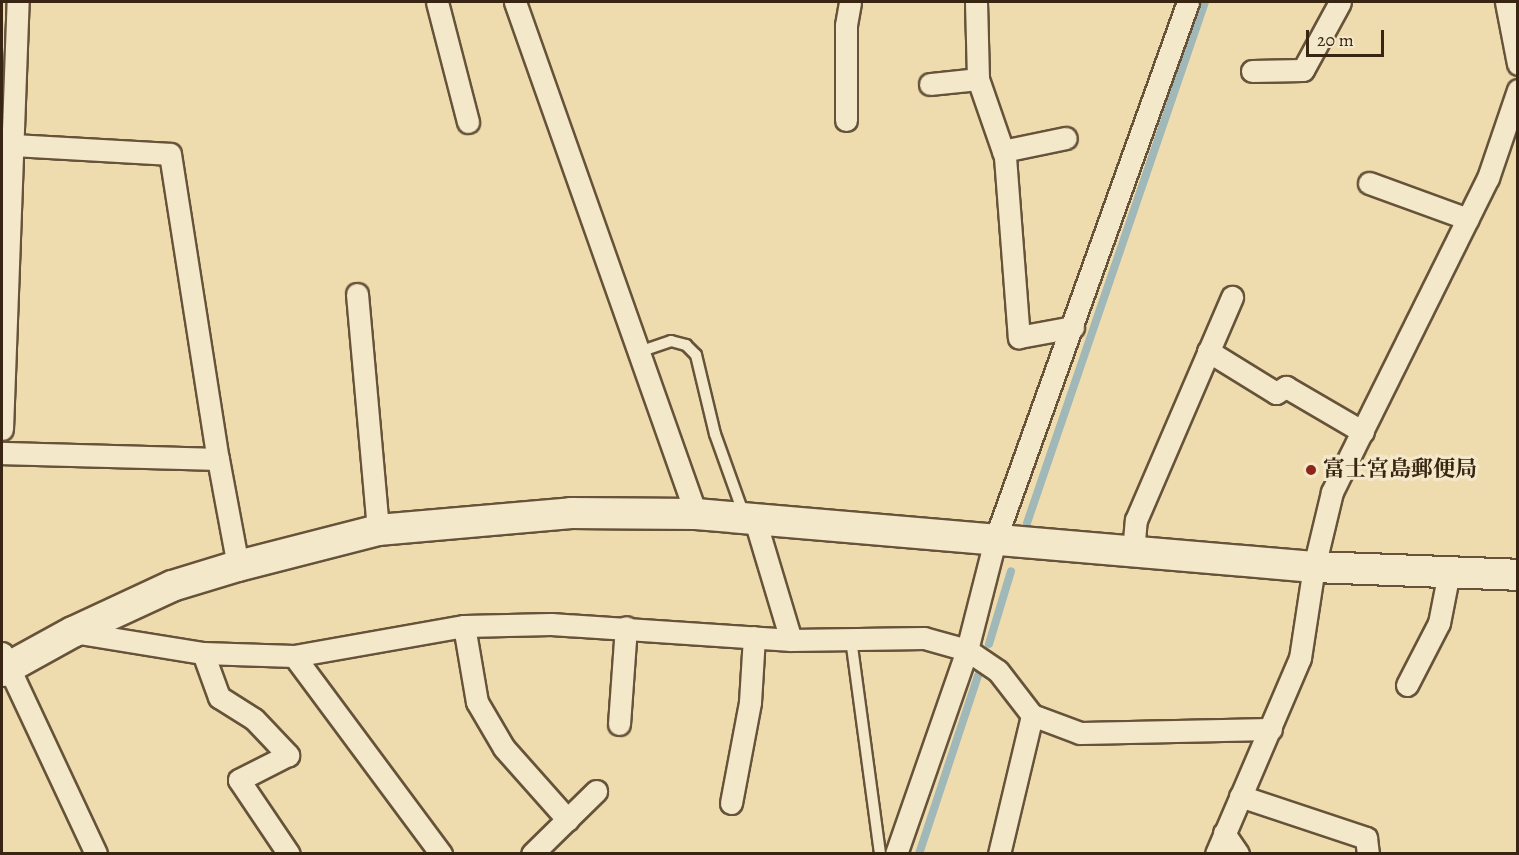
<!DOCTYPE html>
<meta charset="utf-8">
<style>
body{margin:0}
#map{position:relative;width:1519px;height:855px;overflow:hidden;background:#eedcaf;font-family:Alegreya,"Noto Serif JP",serif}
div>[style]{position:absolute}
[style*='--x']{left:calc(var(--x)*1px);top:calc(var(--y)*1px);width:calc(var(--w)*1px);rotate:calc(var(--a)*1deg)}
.stream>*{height:8px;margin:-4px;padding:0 4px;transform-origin:4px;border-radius:4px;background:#a0b8b7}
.roads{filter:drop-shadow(2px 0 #665339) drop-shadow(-2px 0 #665339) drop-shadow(0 2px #665339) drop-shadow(0 -2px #665339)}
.lane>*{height:10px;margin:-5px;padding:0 5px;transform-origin:5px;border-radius:5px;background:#f4e8cb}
.street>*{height:21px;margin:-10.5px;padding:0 10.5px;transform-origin:10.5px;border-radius:10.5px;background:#f4e8cb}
.secondary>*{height:30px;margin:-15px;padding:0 15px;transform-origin:15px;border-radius:15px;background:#f4e8cb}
.dots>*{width:16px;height:16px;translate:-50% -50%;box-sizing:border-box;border:3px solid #f4e8cb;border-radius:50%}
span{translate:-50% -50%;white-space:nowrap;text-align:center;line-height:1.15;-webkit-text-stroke:6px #f4e8cb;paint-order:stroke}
.poi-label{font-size:22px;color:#382512;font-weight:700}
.left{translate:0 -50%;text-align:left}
.frame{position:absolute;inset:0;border:3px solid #382512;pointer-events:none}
.scale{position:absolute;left:1306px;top:30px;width:78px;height:27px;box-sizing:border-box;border:3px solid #382512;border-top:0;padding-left:8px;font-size:18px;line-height:21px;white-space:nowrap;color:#382512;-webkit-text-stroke:4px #f4e8cb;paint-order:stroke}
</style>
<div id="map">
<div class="stream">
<div style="--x:1027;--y:523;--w:551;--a:-71.14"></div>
<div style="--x:989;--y:644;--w:76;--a:-73.2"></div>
<div style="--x:919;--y:854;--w:188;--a:-71.7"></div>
</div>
<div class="roads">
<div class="lane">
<div style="--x:639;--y:352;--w:34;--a:-19"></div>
<div style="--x:671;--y:341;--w:16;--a:15"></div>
<div style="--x:686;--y:345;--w:14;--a:45"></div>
<div style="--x:696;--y:355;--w:81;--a:76.5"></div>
<div style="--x:715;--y:434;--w:86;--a:70.3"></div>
<div style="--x:851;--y:639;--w:217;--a:82.3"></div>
</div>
<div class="street">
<div style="--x:437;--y:2;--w:124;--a:75.5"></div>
<div style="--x:515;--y:2;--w:543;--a:70.53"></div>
<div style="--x:976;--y:2;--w:77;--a:88.5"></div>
<div style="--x:978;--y:79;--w:83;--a:70.9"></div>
<div style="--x:1005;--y:157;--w:181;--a:85.6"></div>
<div style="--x:1019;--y:337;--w:55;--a:-10.5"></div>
<div style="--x:1506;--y:2;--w:63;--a:79"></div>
<div style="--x:1252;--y:71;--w:51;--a:-1.1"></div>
<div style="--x:1303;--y:70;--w:77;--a:-61.4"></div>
<div style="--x:930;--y:84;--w:48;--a:-5.9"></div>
<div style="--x:846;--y:120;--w:95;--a:-90"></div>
<div style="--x:846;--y:25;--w:23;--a:-80"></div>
<div style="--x:15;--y:145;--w:155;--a:3.3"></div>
<div style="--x:170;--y:154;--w:309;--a:81.1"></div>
<div style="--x:218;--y:459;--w:109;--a:79.4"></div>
<div style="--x:1003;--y:151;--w:64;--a:-11.7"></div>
<div style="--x:1369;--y:183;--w:105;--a:20"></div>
<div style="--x:357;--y:294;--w:237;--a:84.9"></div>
<div style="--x:1208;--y:351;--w:80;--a:31.7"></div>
<div style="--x:1276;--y:393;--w:12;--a:-31"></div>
<div style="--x:1286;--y:387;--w:89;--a:30.3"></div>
<div style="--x:2;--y:429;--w:427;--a:-87.9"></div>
<div style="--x:2;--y:453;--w:216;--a:1.6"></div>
<div style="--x:755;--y:520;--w:125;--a:73.3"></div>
<div style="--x:1133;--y:552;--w:32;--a:-85"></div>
<div style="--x:1136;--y:520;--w:243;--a:-66.7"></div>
<div style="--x:464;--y:626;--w:77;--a:80.3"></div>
<div style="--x:477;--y:702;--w:53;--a:59.6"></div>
<div style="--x:504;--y:748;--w:96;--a:48.4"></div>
<div style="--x:73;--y:632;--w:132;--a:9.2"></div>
<div style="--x:203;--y:653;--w:91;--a:1.9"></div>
<div style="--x:294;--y:656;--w:173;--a:-10"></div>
<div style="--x:464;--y:626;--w:87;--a:-1.3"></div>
<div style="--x:551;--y:624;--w:241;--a:3.8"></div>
<div style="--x:791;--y:640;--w:133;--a:-0.9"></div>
<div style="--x:924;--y:638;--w:45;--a:15.6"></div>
<div style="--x:967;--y:650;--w:37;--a:34"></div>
<div style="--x:998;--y:671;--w:56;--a:52.3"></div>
<div style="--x:1032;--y:715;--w:51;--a:20.6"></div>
<div style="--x:1080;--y:733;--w:191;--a:-1.2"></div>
<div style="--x:2;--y:653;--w:222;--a:64.9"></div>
<div style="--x:203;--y:653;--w:47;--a:70"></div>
<div style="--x:219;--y:697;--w:41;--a:32.2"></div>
<div style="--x:254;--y:719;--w:50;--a:46.6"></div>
<div style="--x:288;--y:755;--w:55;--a:153"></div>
<div style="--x:239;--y:780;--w:89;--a:56"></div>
<div style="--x:294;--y:656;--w:247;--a:53.4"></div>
<div style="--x:1407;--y:685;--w:70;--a:-62.7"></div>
<div style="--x:1439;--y:623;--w:52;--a:-78.9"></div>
<div style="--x:619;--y:724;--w:97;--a:-85.9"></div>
<div style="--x:1240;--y:796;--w:133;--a:18.4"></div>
<div style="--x:1366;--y:838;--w:16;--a:83"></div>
<div style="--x:731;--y:803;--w:103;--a:-79.3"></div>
<div style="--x:750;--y:702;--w:65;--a:-86.5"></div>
<div style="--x:1224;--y:833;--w:25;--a:56"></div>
<div style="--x:532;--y:854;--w:90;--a:-44.5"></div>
<div style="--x:896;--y:854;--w:216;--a:-70.8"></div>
<div style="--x:967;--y:650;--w:114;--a:-75.7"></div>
<div style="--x:995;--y:540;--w:572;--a:-70.27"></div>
<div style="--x:999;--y:854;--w:143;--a:-76.6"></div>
<div style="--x:1216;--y:854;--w:213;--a:-66.8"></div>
<div style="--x:1300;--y:658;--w:92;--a:-81.3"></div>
<div style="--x:1314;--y:567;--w:77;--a:-76.5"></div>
<div style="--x:1332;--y:492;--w:351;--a:-63.6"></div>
<div style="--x:1488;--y:178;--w:93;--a:-71.2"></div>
</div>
<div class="secondary">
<div style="--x:2;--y:671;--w:81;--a:-28.8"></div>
<div style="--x:73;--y:632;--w:109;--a:-24.9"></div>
<div style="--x:172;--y:586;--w:69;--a:-16.9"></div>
<div style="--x:238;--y:566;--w:145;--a:-14.4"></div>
<div style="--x:378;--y:530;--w:194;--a:-5"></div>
<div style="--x:571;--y:513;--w:125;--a:0.5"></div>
<div style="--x:696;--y:514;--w:620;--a:4.9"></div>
<div style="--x:1314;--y:567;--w:204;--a:2.2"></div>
</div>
</div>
<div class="dots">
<div style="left:1311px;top:470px;background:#8f2418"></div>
</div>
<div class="poi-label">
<span class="left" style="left:1323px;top:470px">富士宮島郵便局</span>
</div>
<div class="frame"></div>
<div class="scale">20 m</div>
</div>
